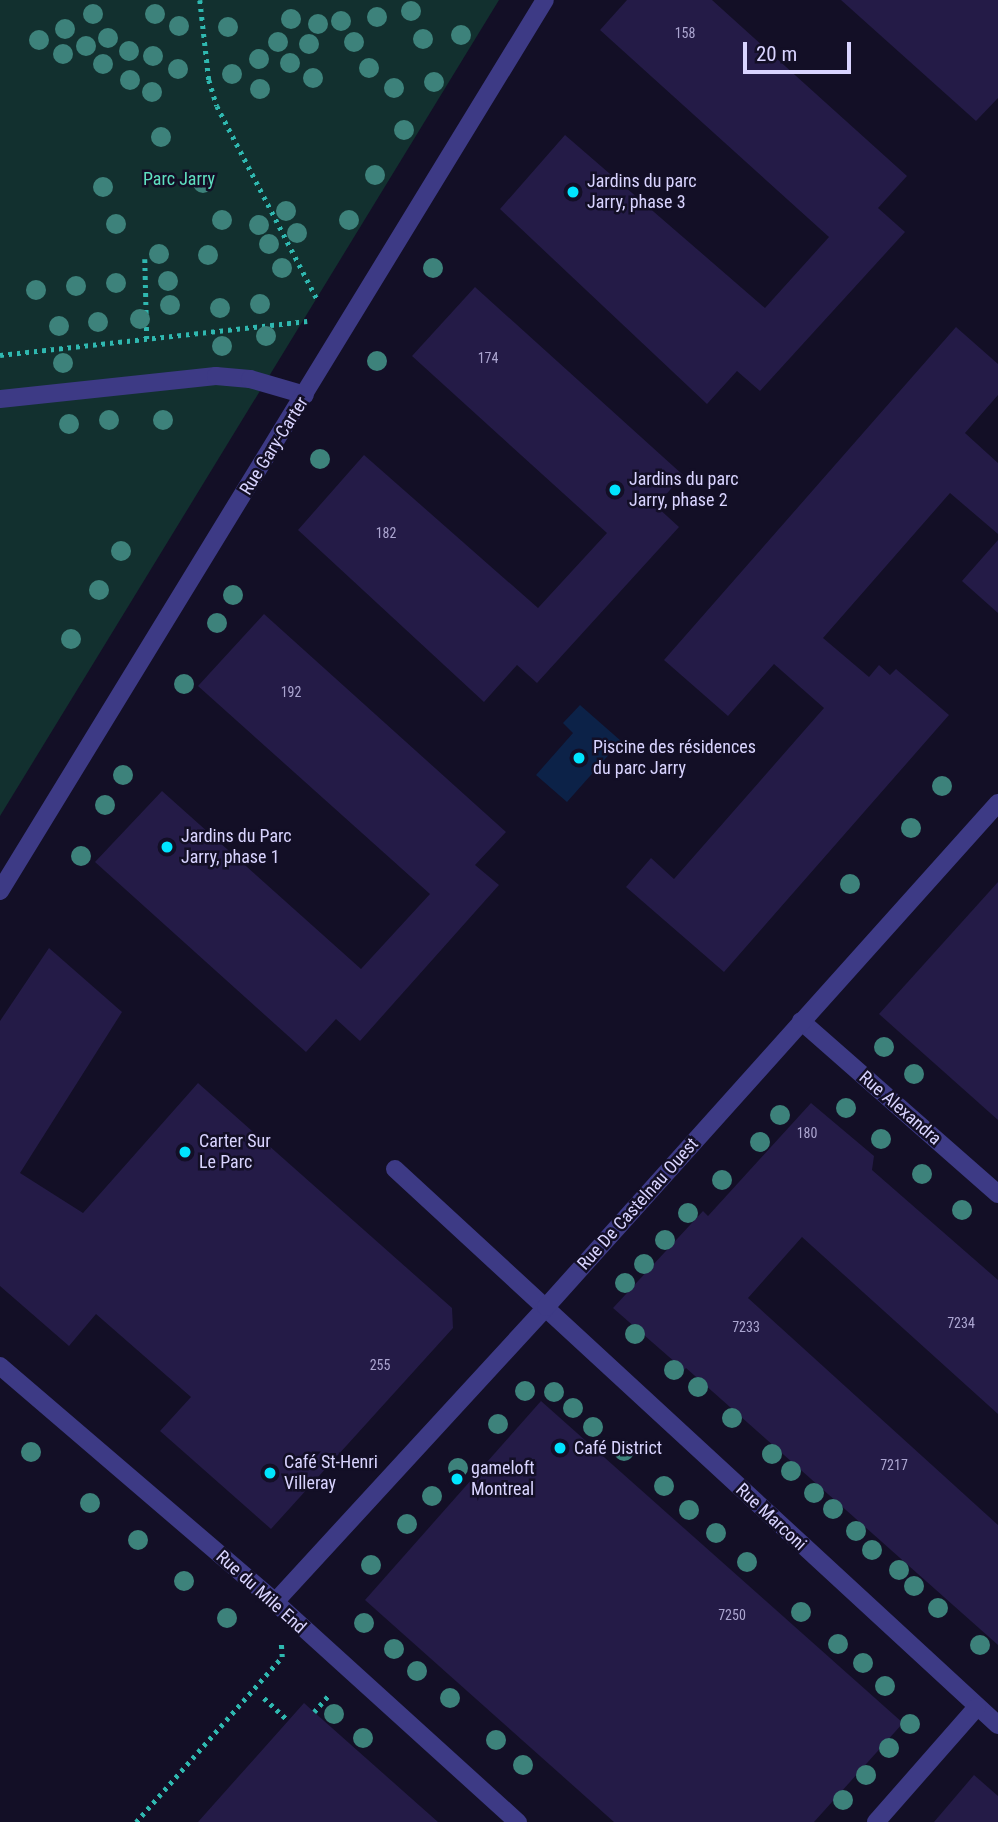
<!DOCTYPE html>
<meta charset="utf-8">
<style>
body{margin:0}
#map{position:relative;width:998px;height:1822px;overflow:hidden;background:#130f26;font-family:"Roboto Condensed",sans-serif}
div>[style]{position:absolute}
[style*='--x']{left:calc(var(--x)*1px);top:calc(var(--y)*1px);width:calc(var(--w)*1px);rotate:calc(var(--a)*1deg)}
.green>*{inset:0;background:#12302f}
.water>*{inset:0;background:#0c2248}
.building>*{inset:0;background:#241b47}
.path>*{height:4.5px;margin-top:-2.25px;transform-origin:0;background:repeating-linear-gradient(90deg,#2fb8b0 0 3.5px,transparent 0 8.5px)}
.minor>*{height:18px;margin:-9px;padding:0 9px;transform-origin:9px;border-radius:9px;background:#3d3a85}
.trees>*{width:20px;height:20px;margin:-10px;border-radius:50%;background:#3d827b}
.dots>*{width:19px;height:19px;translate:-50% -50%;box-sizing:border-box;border:4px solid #130f26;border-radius:50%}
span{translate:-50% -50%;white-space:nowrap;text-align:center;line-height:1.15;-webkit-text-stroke:5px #130f26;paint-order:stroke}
.number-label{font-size:14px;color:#aca6d1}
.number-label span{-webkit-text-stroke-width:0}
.park-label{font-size:18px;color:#5fe0c0}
.poi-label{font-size:18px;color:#d9d4ff}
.left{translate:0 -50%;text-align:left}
.street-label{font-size:18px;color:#d9d4ff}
.scale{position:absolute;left:743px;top:42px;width:108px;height:32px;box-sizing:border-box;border:4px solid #d9d4ff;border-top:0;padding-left:9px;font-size:21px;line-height:24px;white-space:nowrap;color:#d9d4ff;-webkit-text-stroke:5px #130f26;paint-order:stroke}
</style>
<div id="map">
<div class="green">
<div style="clip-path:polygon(0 0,499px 0,0 816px)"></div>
</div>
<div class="water">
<div style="clip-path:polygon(580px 705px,621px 741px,567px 802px,536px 775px,573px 733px,563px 723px)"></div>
</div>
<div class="building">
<div style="clip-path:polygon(627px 0,712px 0,907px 176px,878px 208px,905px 232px,760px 391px,737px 371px,707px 404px,500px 209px,565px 135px,765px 308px,829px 237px,600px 30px)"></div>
<div style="clip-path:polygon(841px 0,998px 0,998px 98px,976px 121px)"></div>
<div style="clip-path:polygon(475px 287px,683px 475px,656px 506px,679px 527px,537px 683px,517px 665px,484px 702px,298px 530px,364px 455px,538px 608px,607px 533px,412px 356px)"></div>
<div style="clip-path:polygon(956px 327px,998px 364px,998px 395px,965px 433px,998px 463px,998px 534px,950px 493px,823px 638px,869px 677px,879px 665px,890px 675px,896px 669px,949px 715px,724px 972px,626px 887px,651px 858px,674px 879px,824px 708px,774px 664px,728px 716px,664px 660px)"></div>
<div style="clip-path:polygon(998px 540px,998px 613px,962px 581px)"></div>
<div style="clip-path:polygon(264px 614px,506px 832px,475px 865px,499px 885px,360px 1041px,336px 1019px,306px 1052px,95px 862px,162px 791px,361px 969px,430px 894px,198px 686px)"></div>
<div style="clip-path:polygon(998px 882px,998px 1120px,879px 1014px)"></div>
<div style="clip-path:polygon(49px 948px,122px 1012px,20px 1173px,83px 1213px,198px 1083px,452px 1308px,453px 1328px,271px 1529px,160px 1431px,191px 1397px,96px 1314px,69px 1346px,0 1286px,0 1021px)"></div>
<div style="clip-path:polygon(811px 1103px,874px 1156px,872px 1170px,998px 1280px,998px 1414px,802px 1237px,748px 1298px,998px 1525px,998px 1645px,686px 1368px,684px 1370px,613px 1308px,703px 1211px,708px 1216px)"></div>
<div style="clip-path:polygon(541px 1401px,903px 1723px,814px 1822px,614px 1822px,365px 1600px)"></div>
<div style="clip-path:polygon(304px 1703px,314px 1712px,438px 1822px,198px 1822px)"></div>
<div style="clip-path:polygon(974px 1775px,998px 1796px,998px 1822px,934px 1822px)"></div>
</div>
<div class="path">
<div style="--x:200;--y:0;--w:81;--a:83.6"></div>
<div style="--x:209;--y:80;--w:27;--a:73"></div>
<div style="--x:217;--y:106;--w:220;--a:62.6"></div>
<div style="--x:145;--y:259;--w:80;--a:88.6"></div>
<div style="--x:0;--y:355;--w:309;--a:-6.3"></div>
<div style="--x:264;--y:1698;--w:33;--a:43"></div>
<div style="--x:314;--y:1712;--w:21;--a:-49"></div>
<div style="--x:136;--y:1822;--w:220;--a:-48.5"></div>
<div style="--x:282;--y:1657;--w:13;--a:-94"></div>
</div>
<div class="minor">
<div style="--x:0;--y:399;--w:217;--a:-6.1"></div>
<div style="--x:216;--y:376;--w:34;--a:5"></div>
<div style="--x:250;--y:379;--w:57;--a:16.2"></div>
<div style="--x:0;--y:891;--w:1044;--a:-58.55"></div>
<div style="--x:801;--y:1021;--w:262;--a:41.3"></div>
<div style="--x:395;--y:1169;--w:820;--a:42.68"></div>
<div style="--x:0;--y:1366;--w:362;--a:40.6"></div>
<div style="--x:275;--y:1602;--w:328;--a:42.2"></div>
<div style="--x:275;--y:1602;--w:401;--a:-47.4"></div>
<div style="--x:546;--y:1307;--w:677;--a:-48.11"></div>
<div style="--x:876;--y:1822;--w:153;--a:-48.7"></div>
</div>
<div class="trees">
<div style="left:411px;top:11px"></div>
<div style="left:93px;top:14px"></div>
<div style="left:155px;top:14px"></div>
<div style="left:377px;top:17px"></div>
<div style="left:291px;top:19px"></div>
<div style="left:341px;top:21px"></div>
<div style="left:318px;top:24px"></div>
<div style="left:179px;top:26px"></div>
<div style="left:228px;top:27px"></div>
<div style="left:65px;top:29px"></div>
<div style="left:461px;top:35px"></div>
<div style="left:108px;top:38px"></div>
<div style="left:423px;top:39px"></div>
<div style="left:39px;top:40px"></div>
<div style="left:278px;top:42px"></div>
<div style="left:354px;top:42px"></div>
<div style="left:309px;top:44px"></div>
<div style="left:86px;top:46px"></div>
<div style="left:129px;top:51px"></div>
<div style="left:63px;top:54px"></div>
<div style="left:153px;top:56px"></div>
<div style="left:259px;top:59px"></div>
<div style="left:290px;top:63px"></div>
<div style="left:103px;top:64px"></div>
<div style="left:369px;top:68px"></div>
<div style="left:178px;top:69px"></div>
<div style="left:232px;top:74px"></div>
<div style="left:313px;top:78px"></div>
<div style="left:130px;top:80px"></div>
<div style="left:434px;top:82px"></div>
<div style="left:394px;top:88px"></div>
<div style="left:260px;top:89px"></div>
<div style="left:152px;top:92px"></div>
<div style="left:404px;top:130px"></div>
<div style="left:161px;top:137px"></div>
<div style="left:375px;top:175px"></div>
<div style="left:203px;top:183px"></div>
<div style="left:103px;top:187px"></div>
<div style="left:286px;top:211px"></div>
<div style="left:222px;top:220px"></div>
<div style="left:349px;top:220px"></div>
<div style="left:116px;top:224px"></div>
<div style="left:259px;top:225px"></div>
<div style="left:297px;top:233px"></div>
<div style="left:269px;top:244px"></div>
<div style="left:159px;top:254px"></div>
<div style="left:208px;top:255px"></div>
<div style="left:282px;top:268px"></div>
<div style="left:433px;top:268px"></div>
<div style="left:168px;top:281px"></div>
<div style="left:116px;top:283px"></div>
<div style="left:76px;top:286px"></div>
<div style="left:36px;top:290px"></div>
<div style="left:260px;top:304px"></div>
<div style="left:170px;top:305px"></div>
<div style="left:220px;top:308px"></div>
<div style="left:140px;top:319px"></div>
<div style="left:98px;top:322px"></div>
<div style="left:59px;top:326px"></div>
<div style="left:266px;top:336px"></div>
<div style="left:222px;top:346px"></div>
<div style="left:377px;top:361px"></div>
<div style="left:63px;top:363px"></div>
<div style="left:109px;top:420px"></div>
<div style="left:163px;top:420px"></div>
<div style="left:69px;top:424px"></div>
<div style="left:320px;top:459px"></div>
<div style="left:121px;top:551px"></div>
<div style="left:99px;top:590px"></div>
<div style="left:233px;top:595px"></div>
<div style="left:217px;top:623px"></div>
<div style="left:71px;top:639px"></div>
<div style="left:184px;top:684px"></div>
<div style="left:123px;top:775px"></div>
<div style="left:942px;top:786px"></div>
<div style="left:105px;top:805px"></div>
<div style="left:911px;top:828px"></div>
<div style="left:81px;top:856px"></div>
<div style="left:850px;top:884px"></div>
<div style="left:884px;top:1047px"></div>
<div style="left:914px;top:1074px"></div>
<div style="left:846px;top:1108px"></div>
<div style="left:780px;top:1115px"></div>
<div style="left:881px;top:1139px"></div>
<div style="left:760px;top:1142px"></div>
<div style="left:922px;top:1174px"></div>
<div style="left:722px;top:1180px"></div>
<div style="left:962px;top:1210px"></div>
<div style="left:688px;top:1213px"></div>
<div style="left:665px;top:1240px"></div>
<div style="left:644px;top:1264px"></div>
<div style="left:625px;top:1283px"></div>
<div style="left:635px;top:1334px"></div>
<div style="left:674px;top:1370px"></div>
<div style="left:698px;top:1387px"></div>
<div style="left:525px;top:1391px"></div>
<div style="left:554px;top:1392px"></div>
<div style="left:573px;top:1408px"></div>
<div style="left:732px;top:1418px"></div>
<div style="left:498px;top:1424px"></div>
<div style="left:593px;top:1427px"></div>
<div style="left:624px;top:1451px"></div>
<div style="left:31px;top:1452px"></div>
<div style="left:772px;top:1454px"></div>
<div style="left:458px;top:1468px"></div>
<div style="left:791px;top:1471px"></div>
<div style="left:664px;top:1486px"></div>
<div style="left:814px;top:1493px"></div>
<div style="left:432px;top:1496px"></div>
<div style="left:90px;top:1503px"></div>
<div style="left:833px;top:1509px"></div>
<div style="left:689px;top:1510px"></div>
<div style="left:407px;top:1524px"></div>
<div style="left:856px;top:1531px"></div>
<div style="left:716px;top:1533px"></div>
<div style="left:138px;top:1540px"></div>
<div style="left:872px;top:1550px"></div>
<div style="left:747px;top:1562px"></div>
<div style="left:371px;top:1565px"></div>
<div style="left:899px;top:1570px"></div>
<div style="left:184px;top:1581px"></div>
<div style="left:914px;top:1586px"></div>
<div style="left:938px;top:1608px"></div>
<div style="left:801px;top:1612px"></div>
<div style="left:227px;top:1618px"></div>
<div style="left:364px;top:1623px"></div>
<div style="left:838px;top:1644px"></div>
<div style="left:980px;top:1645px"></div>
<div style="left:394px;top:1649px"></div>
<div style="left:863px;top:1663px"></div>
<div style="left:417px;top:1671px"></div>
<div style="left:885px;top:1686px"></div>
<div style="left:450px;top:1698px"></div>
<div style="left:334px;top:1714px"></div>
<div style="left:910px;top:1724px"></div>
<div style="left:363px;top:1738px"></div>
<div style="left:496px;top:1740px"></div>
<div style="left:889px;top:1748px"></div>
<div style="left:523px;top:1765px"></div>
<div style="left:866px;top:1775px"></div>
<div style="left:843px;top:1800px"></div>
</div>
<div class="dots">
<div style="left:573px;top:192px;background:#00e5ff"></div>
<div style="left:615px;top:490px;background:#00e5ff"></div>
<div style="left:579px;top:758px;background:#00e5ff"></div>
<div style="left:167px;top:847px;background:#00e5ff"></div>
<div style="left:185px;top:1152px;background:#00e5ff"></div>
<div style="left:560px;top:1448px;background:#00e5ff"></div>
<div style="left:270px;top:1473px;background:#00e5ff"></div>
<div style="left:457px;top:1479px;background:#00e5ff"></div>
</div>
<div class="number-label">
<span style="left:685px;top:33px">158</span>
<span style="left:488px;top:358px">174</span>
<span style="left:386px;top:533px">182</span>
<span style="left:291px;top:692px">192</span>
<span style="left:807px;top:1133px">180</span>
<span style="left:961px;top:1323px">7234</span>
<span style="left:746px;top:1327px">7233</span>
<span style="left:380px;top:1365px">255</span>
<span style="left:894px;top:1465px">7217</span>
<span style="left:732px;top:1615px">7250</span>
</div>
<div class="park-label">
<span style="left:179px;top:179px">Parc Jarry</span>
</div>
<div class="poi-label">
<span class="left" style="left:587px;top:192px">Jardins du parc<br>Jarry, phase 3</span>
<span class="left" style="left:629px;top:490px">Jardins du parc<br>Jarry, phase 2</span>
<span class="left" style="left:593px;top:758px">Piscine des résidences<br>du parc Jarry</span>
<span class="left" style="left:181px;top:847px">Jardins du Parc<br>Jarry, phase 1</span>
<span class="left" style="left:199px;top:1152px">Carter Sur<br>Le Parc</span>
<span class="left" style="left:574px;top:1448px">Café District</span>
<span class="left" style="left:284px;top:1473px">Café St-Henri<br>Villeray</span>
<span class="left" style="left:471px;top:1479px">gameloft<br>Montreal</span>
</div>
<div class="street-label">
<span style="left:274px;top:446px;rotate:-58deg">Rue Gary-Carter</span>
<span style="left:900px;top:1108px;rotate:41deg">Rue Alexandra</span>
<span style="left:638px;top:1204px;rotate:-48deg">Rue De Castelnau Ouest</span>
<span style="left:771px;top:1517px;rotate:43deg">Rue Marconi</span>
<span style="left:261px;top:1592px;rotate:42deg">Rue du Mile End</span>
</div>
<div class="scale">20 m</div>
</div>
